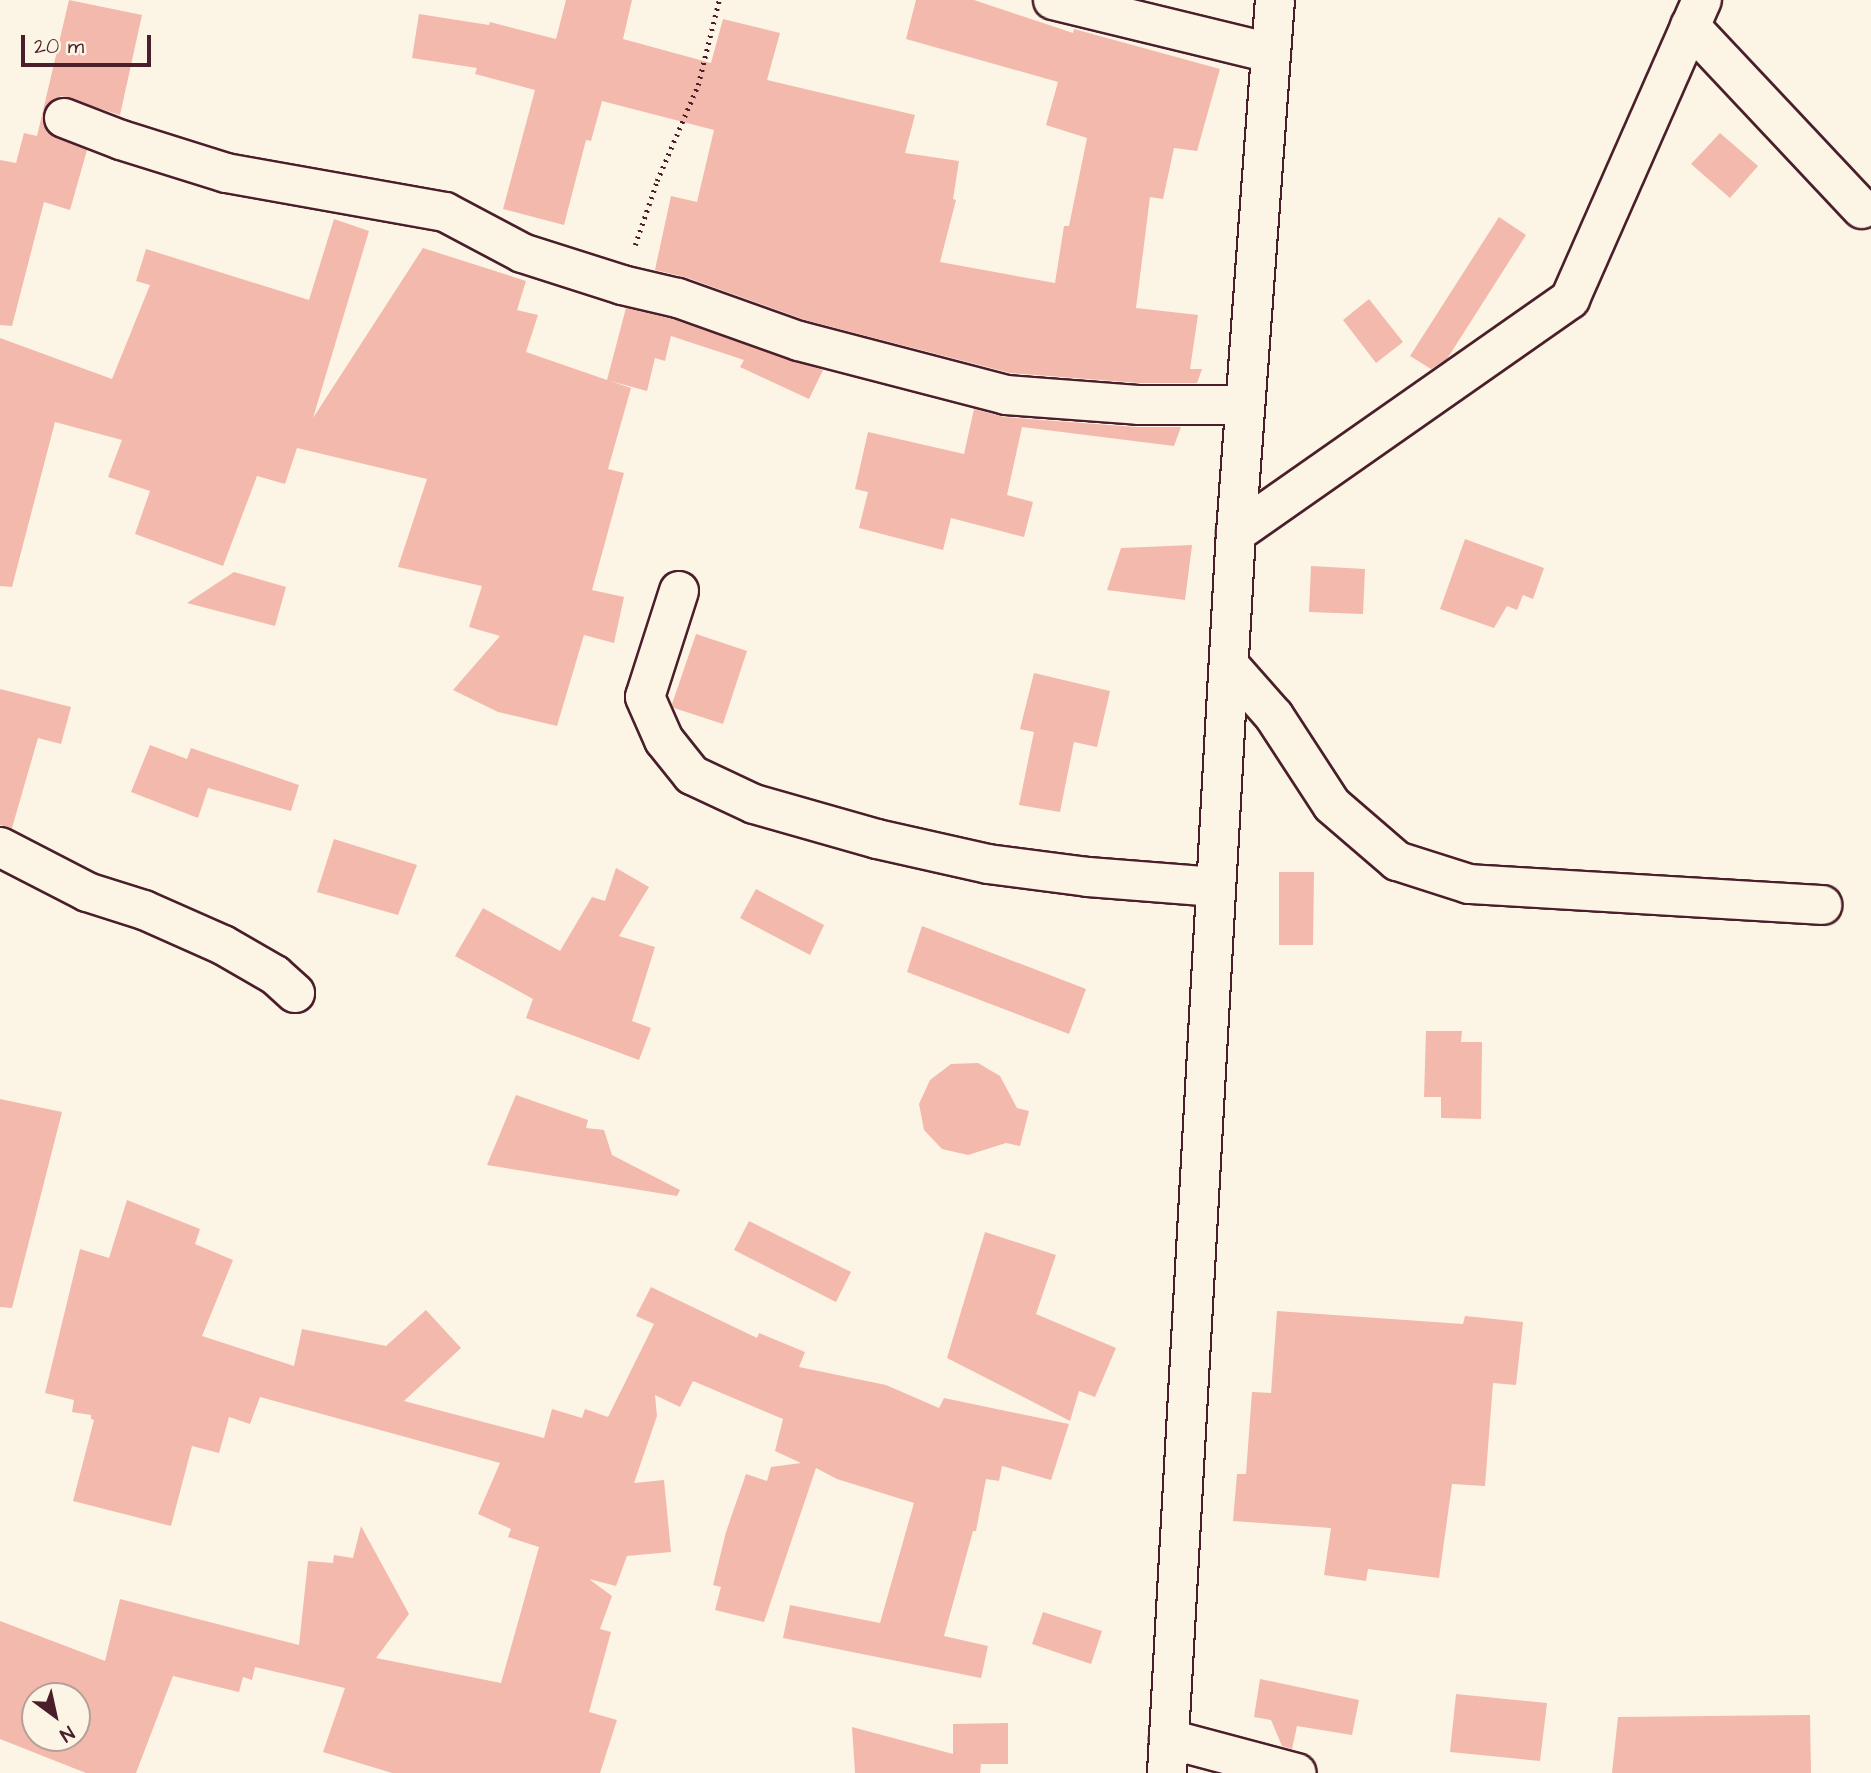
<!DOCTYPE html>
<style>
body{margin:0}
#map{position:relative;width:1871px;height:1773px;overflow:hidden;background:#fcf5e5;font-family:"Architects Daughter",sans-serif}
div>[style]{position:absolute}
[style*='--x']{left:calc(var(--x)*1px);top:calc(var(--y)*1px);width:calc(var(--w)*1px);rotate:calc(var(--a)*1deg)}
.building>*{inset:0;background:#f3b9ac}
.path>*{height:4.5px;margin-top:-2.25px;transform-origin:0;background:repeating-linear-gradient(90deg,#4a1f2b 0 2px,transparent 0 7px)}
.roads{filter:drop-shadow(2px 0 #4a1f2b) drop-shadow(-2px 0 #4a1f2b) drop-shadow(0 2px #4a1f2b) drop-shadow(0 -2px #4a1f2b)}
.minor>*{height:38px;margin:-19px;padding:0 19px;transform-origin:19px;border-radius:19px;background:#fcf5e5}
span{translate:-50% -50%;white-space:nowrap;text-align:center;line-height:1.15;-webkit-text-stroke:6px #fcf5e5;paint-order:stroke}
.north{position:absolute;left:21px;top:1682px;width:70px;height:70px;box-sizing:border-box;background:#fcf5e5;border:2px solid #b59f9b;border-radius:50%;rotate:147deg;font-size:19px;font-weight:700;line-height:28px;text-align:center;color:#4a1f2b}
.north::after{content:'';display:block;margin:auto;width:24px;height:32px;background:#4a1f2b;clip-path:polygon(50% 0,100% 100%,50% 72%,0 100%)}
.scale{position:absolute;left:21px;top:35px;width:130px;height:32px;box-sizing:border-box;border:4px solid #4a1f2b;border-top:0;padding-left:9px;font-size:21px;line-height:24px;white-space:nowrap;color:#4a1f2b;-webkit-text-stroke:5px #fcf5e5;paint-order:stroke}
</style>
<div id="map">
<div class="building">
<div style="clip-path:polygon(69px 0,142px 15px,120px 115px,61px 96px,51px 101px,44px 110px,43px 122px,47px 132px,87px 150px,70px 210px,44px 202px,12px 326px,0 325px,0 160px,16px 163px,24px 133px,37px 136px)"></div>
<div style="clip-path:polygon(566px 0,632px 0,623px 39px,711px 63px,723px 19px,780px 33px,767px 80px,915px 115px,905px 153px,959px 161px,953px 199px,956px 200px,940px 262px,1055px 283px,1064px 226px,1069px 226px,1087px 138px,1046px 125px,1058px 82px,906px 39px,916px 0,974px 0,1073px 33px,1074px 29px,1220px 69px,1197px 151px,1174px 148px,1163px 199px,1150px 197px,1136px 308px,1198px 315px,1190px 369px,1202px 369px,1197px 383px,1139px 383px,1010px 373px,805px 320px,685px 277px,655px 270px,671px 196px,697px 202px,714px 130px,602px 101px,591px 141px,586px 140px,564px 225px,503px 209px,535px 90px,475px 74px,477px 68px,412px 58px,419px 14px,489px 25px,490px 22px,556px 39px)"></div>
<div style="clip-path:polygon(1720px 133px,1758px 166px,1730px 198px,1691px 164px)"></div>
<div style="clip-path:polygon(1499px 217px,1526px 235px,1447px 359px,1431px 369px,1410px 356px)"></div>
<div style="clip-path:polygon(334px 219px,369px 231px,313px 418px,423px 248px,526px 281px,517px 310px,538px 315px,526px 352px,607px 380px,626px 308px,672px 319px,823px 370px,809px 399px,740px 367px,744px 360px,671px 336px,665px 361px,655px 358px,647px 391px,610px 381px,631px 388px,608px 469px,624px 473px,592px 590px,624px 597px,614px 643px,584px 635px,557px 726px,498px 712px,453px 690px,500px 636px,469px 627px,482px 586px,398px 567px,427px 479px,297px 448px,285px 484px,257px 476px,223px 566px,135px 534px,150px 491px,108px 477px,122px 440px,55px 422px,12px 587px,0 586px,0 338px,112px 379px,150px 285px,136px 281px,146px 249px,309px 300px)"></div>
<div style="clip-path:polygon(1369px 299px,1403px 342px,1376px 363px,1343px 320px)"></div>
<div style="clip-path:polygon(974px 409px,1004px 417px,1136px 427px,1181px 427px,1174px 446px,1022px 427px,1007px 495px,1033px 502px,1024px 537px,951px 518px,943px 550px,859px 528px,868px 492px,855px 489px,868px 432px,964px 454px)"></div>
<div style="clip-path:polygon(1465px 539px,1544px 568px,1533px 599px,1523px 595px,1517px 610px,1507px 606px,1494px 628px,1440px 609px)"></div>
<div style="clip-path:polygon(1192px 545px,1185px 600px,1107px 590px,1121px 548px)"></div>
<div style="clip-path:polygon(1311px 566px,1365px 569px,1363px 614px,1309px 612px)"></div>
<div style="clip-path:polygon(234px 572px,286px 587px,275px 626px,187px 603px)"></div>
<div style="clip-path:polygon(696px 634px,747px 651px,723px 724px,674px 708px,672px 704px)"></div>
<div style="clip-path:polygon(1034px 673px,1110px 691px,1097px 747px,1074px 742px,1060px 812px,1019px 805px,1034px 732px,1020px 729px)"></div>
<div style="clip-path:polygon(0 689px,71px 707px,61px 744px,38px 738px,12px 828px,0 825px)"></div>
<div style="clip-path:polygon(150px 745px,187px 759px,191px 748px,299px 785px,291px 811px,208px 788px,198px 818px,131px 792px)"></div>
<div style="clip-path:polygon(334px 839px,417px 865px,398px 915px,317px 892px)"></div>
<div style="clip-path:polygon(616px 868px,649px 887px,619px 936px,655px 947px,632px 1021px,651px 1028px,639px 1060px,526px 1018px,533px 999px,455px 956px,483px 908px,560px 951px,592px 897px,605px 901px)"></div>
<div style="clip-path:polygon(1279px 872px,1314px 872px,1313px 945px,1279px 945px)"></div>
<div style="clip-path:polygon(756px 889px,824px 925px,810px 955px,740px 918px)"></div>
<div style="clip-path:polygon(922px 926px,1086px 989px,1069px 1034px,907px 972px)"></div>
<div style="clip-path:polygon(1426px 1031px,1462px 1031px,1461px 1042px,1482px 1042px,1481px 1119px,1441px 1118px,1441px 1097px,1424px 1097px)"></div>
<div style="clip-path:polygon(978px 1063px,1000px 1076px,1017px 1108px,1029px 1111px,1020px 1146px,1006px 1143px,968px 1155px,942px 1149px,924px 1130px,919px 1104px,930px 1080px,951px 1064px)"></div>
<div style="clip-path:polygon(516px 1095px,588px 1120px,586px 1128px,604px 1130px,612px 1155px,680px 1190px,677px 1196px,487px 1165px)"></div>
<div style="clip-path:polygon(0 1099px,62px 1112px,12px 1308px,0 1307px)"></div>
<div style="clip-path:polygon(evenodd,127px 1200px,200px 1229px,195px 1244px,233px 1260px,202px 1336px,294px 1366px,302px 1329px,386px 1346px,426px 1310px,461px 1348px,404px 1401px,544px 1438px,552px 1409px,582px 1418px,585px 1409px,608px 1417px,654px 1324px,636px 1316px,651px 1287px,757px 1338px,759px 1333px,805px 1352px,799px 1367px,886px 1385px,939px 1408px,944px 1398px,1069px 1424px,1051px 1480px,1002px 1466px,999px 1481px,986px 1479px,976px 1531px,973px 1531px,944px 1636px,988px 1646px,981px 1678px,783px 1638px,790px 1605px,880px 1623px,914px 1503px,837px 1479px,816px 1468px,764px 1622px,715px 1610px,721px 1587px,713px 1585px,726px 1532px,746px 1474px,767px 1481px,771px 1467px,801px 1463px,775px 1451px,783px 1419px,693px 1381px,680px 1407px,655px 1395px,657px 1416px,634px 1483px,664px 1480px,671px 1552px,627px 1556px,616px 1586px,589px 1579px,612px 1596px,600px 1629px,611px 1632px,589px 1712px,617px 1720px,600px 1773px,392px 1773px,323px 1752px,345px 1688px,255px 1667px,252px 1680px,243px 1677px,239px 1692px,173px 1676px,136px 1773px,86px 1773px,0 1739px,0 1621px,105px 1661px,120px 1599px,299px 1645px,308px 1561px,333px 1563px,334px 1555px,353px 1558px,361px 1526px,409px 1614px,376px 1658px,501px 1683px,539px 1547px,508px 1537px,511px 1529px,478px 1514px,500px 1463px,260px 1397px,250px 1424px,229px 1417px,219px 1453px,192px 1446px,171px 1526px,73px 1501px,94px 1420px,91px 1419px,91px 1415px,72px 1412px,74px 1400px,45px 1393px,80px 1249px,109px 1258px,127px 1200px,35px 1696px,77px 1696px,77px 1738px,35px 1738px,35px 1696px)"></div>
<div style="clip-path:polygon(749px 1221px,851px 1272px,836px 1302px,734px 1250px)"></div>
<div style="clip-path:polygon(985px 1232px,1056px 1255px,1036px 1314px,1116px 1348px,1095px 1397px,1079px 1391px,1070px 1421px,947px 1358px)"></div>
<div style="clip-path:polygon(1277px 1311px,1463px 1324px,1465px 1316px,1523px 1322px,1516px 1385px,1493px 1383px,1485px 1486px,1452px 1484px,1439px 1578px,1368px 1569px,1366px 1581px,1324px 1575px,1331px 1528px,1233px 1521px,1237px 1474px,1246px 1474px,1252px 1392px,1271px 1393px)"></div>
<div style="clip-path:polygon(1043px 1612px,1102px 1631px,1091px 1664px,1032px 1644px)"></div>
<div style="clip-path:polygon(1260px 1679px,1359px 1700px,1352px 1735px,1297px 1726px,1292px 1749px,1282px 1746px,1271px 1720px,1254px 1717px)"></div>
<div style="clip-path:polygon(1456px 1694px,1547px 1703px,1540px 1761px,1450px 1752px)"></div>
<div style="clip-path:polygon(1810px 1715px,1811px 1773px,1612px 1773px,1618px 1717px)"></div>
<div style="clip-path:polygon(1008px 1723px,1008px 1764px,981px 1764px,980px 1773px,855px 1773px,852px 1727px,953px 1754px,953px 1724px)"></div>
</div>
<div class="path">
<div style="--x:635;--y:245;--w:68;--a:-71"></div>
<div style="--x:657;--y:181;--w:104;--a:-66.9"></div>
<div style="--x:698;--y:85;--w:88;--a:-76.1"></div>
</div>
<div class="roads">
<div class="minor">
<div style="--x:1053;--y:0;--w:224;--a:13.7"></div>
<div style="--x:1690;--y:26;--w:251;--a:46.8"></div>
<div style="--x:64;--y:118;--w:61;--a:21.1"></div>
<div style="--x:121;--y:140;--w:110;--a:17.4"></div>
<div style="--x:226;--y:173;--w:222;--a:10.1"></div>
<div style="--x:445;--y:212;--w:87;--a:28"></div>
<div style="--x:522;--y:253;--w:105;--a:17.7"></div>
<div style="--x:622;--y:285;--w:57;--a:13.1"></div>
<div style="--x:678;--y:298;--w:128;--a:19.6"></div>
<div style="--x:799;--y:341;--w:214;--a:14.6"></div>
<div style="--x:1006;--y:395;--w:132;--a:4.3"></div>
<div style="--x:1138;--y:405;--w:107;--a:0"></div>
<div style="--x:1236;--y:533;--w:534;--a:-85.82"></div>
<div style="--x:679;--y:591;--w:111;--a:107.8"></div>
<div style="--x:645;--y:697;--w:47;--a:66.2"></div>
<div style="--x:664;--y:740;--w:45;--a:51.3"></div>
<div style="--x:692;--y:775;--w:68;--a:25.1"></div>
<div style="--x:754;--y:804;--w:128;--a:15.9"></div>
<div style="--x:877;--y:839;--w:114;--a:12.7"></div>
<div style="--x:988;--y:864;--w:101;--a:7.4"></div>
<div style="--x:1088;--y:877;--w:128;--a:4.5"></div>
<div style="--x:1229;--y:665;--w:68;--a:48.6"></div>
<div style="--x:1274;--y:716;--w:106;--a:56.9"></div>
<div style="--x:1332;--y:805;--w:86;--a:40.7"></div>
<div style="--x:1397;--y:861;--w:76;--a:17.7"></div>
<div style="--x:1469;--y:884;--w:354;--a:3.4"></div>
<div style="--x:0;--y:847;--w:98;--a:27.3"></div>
<div style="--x:87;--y:892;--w:60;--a:17.5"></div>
<div style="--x:144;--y:910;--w:86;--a:23.9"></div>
<div style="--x:223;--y:945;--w:60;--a:30"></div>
<div style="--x:275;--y:975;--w:27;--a:42"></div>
<div style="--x:1169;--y:1739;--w:132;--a:14.9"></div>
<div style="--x:1167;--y:1773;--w:1242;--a:-86.82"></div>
<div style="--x:1236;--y:533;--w:408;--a:-35"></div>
<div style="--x:1570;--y:299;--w:327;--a:-66.2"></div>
</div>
</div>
<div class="north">N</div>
<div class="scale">20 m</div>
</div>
